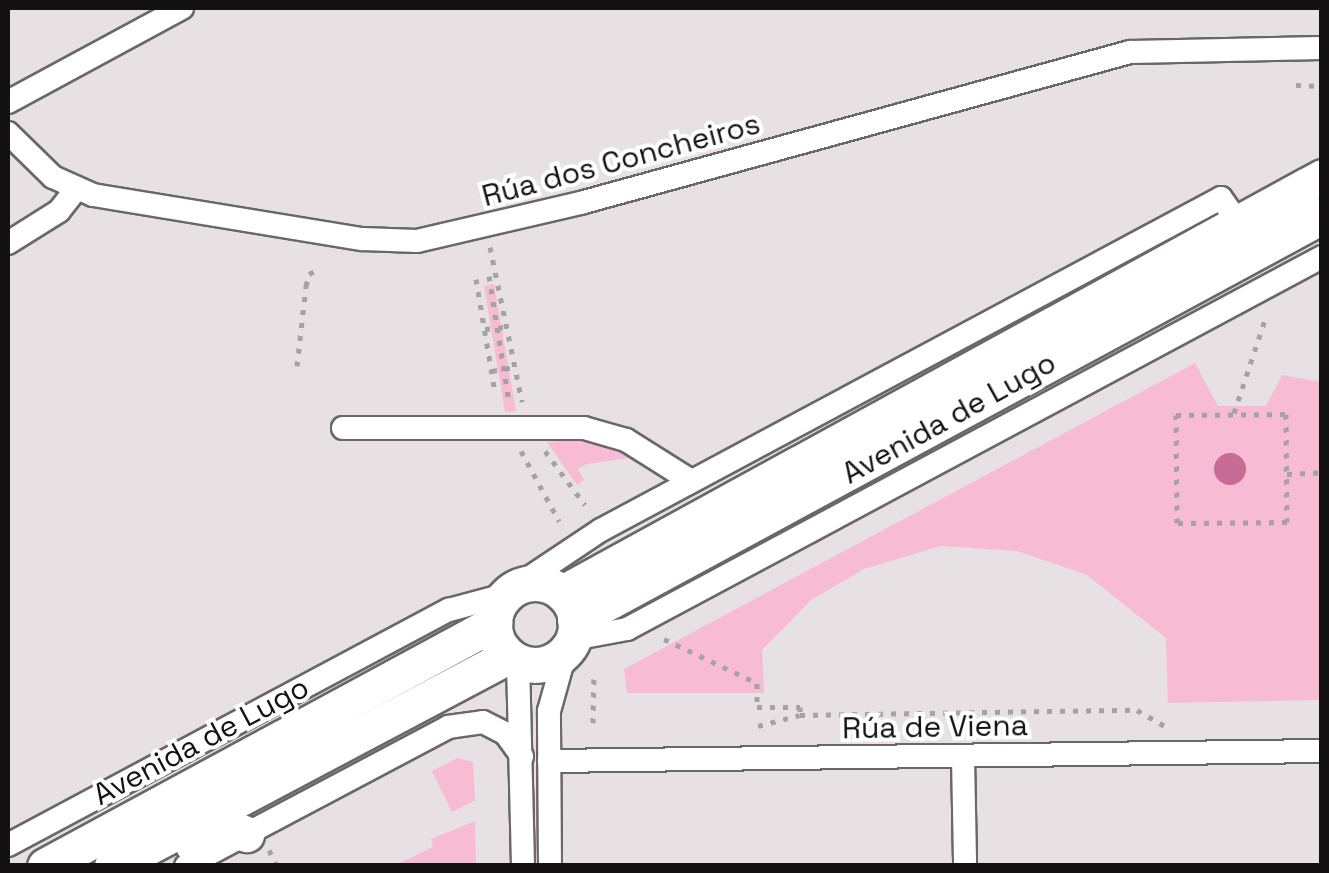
<!DOCTYPE html>
<meta charset="utf-8">
<style>
body{margin:0}
#map{position:relative;width:1329px;height:873px;overflow:hidden;background:#e7e1e3;font-family:"Space Grotesk",sans-serif}
div>[style]{position:absolute}
[style*='--x']{left:calc(var(--x)*1px);top:calc(var(--y)*1px);width:calc(var(--w)*1px);rotate:calc(var(--a)*1deg)}
.green>*{inset:0;background:#f7bcd4}
.water>*{inset:0;background:#c76c95}
.round{border-radius:50%}
.path>*{height:5px;margin-top:-2.5px;transform-origin:0;background:repeating-linear-gradient(90deg,#a6a1a3 0 5px,transparent 0 13px)}
.roads{filter:drop-shadow(2px 0 #6b6668) drop-shadow(-2px 0 #6b6668) drop-shadow(0 2px #6b6668) drop-shadow(0 -2px #6b6668)}
.street>*{height:22px;margin:-11px;padding:0 11px;transform-origin:11px;border-radius:11px;background:#fff}
.primary>*{height:35px;margin:-17.5px;padding:0 17.5px;transform-origin:17.5px;border-radius:17.5px;background:#fff}
.primary>.ring{margin:-17.5px;padding:0;box-sizing:content-box;background:none;border:35px solid #fff;border-radius:50%}
.path-bridge>*{height:5px;margin-top:-2.5px;transform-origin:0;background:repeating-linear-gradient(90deg,#a6a1a3 0 5px,transparent 0 13px)}
span{translate:-50% -50%;white-space:nowrap;text-align:center;line-height:1.15;-webkit-text-stroke:8px #fff;paint-order:stroke}
.street-label{font-size:30px;color:#131112}
.frame{position:absolute;inset:0;border:10px solid #131112;pointer-events:none}
</style>
<div id="map">
<div class="green">
<div style="clip-path:polygon(494px 284px,516px 411px,505px 412px,484px 286px)"></div>
<div style="clip-path:polygon(1195px 363px,1218px 406px,1266px 406px,1282px 375px,1321px 382px,1321px 700px,1168px 703px,1166px 638px,1087px 575px,1017px 551px,941px 546px,864px 569px,811px 600px,762px 650px,764px 693px,627px 693px,624px 669px)"></div>
<div style="clip-path:polygon(584px 439px,610px 444px,636px 457px,587px 464px,578px 469px,584px 480px,577px 485px,547px 442px)"></div>
<div style="clip-path:polygon(458px 758px,473px 762px,475px 800px,452px 812px,432px 771px)"></div>
<div style="clip-path:polygon(475px 821px,476px 865px,396px 865px,433px 847px,431px 839px)"></div>
</div>
<div class="water">
<div class="round" style="left:1214px;top:453px;width:32px;height:32px"></div>
</div>
<div class="path">
<div style="--x:1296;--y:85;--w:26;--a:2"></div>
<div style="--x:490;--y:247;--w:158;--a:78.3"></div>
<div style="--x:476;--y:279;--w:115;--a:80.5"></div>
<div style="--x:485;--y:329;--w:22;--a:-5"></div>
<div style="--x:297;--y:366;--w:81;--a:-83.6"></div>
<div style="--x:306;--y:286;--w:12;--a:-76"></div>
<div style="--x:309;--y:274;--w:11;--a:-27"></div>
<div style="--x:492;--y:371;--w:23;--a:-10"></div>
<div style="--x:1234;--y:413;--w:104;--a:-71.6"></div>
<div style="--x:1286;--y:414;--w:108;--a:89.5"></div>
<div style="--x:1287;--y:522;--w:110;--a:179.5"></div>
<div style="--x:1177;--y:523;--w:108;--a:-90.5"></div>
<div style="--x:1176;--y:415;--w:110;--a:-0.5"></div>
<div style="--x:521;--y:451;--w:80;--a:61.5"></div>
<div style="--x:545;--y:451;--w:67;--a:53.5"></div>
<div style="--x:1287;--y:474;--w:35;--a:-3"></div>
<div style="--x:664;--y:639;--w:103;--a:25.3"></div>
<div style="--x:757;--y:683;--w:24;--a:90"></div>
<div style="--x:757;--y:707;--w:43;--a:0"></div>
<div style="--x:800;--y:707;--w:8;--a:90"></div>
<div style="--x:593;--y:723;--w:50;--a:-88.9"></div>
<div style="--x:758;--y:726;--w:43;--a:-14.7"></div>
<div style="--x:800;--y:715;--w:337;--a:-0.9"></div>
<div style="--x:1137;--y:710;--w:32;--a:30"></div>
<div style="--x:269;--y:850;--w:18;--a:63"></div>
</div>
<div class="roads">
<div class="street">
<div style="--x:8;--y:102;--w:198;--a:-28.4"></div>
<div style="--x:8;--y:133;--w:63;--a:44.4"></div>
<div style="--x:53;--y:177;--w:44;--a:24.2"></div>
<div style="--x:93;--y:195;--w:274;--a:9.3"></div>
<div style="--x:363;--y:239;--w:54;--a:2.1"></div>
<div style="--x:417;--y:241;--w:171;--a:-13.1"></div>
<div style="--x:584;--y:202;--w:566;--a:-15.36"></div>
<div style="--x:1130;--y:52;--w:192;--a:-1.2"></div>
<div style="--x:8;--y:243;--w:60;--a:-32.1"></div>
<div style="--x:59;--y:211;--w:28;--a:-52"></div>
<div style="--x:343;--y:428;--w:241;--a:0"></div>
<div style="--x:584;--y:428;--w:44;--a:15.9"></div>
<div style="--x:626;--y:440;--w:77;--a:32.2"></div>
<div style="--x:517;--y:586;--w:101;--a:-33.7"></div>
<div style="--x:601;--y:530;--w:703;--a:-28.17"></div>
<div style="--x:1221;--y:198;--w:28;--a:55"></div>
<div style="--x:573;--y:639;--w:55;--a:-10.5"></div>
<div style="--x:627;--y:629;--w:788;--a:-28.16"></div>
<div style="--x:518;--y:661;--w:205;--a:88.6"></div>
<div style="--x:963;--y:757;--w:109;--a:88.9"></div>
<div style="--x:549;--y:761;--w:773;--a:-0.74"></div>
<div style="--x:8;--y:845;--w:500;--a:-28.1"></div>
<div style="--x:449;--y:610;--w:58;--a:-15"></div>
<div style="--x:186;--y:866;--w:297;--a:-27.9"></div>
<div style="--x:448;--y:727;--w:35;--a:-8"></div>
<div style="--x:483;--y:722;--w:25;--a:27"></div>
<div style="--x:505;--y:733;--w:29;--a:54"></div>
<div style="--x:550;--y:866;--w:155;--a:-90.4"></div>
<div style="--x:549;--y:711;--w:63;--a:-74.4"></div>
</div>
<div class="primary">
<div class="ring" style="left:494px;top:583px;width:47px;height:47px"></div>
<div style="--x:562;--y:593;--w:866;--a:-28.69"></div>
<div style="--x:575;--y:620;--w:849;--a:-28.41"></div>
<div style="--x:193;--y:845;--w:39;--a:-29"></div>
<div style="--x:227;--y:826;--w:21;--a:23"></div>
<div style="--x:45;--y:866;--w:511;--a:-28.42"></div>
<div style="--x:112;--y:866;--w:449;--a:-27.9"></div>
</div>
</div>
<div class="path-bridge">
<div style="--x:489;--y:276;--w:128;--a:81"></div>
</div>
<div class="street-label">
<span style="left:621px;top:160px;rotate:-15deg">Rúa dos Concheiros</span>
<span style="left:949px;top:418px;rotate:-29deg">Avenida de Lugo</span>
<span style="left:935px;top:727px;rotate:-1deg">Rúa de Viena</span>
<span style="left:201px;top:741px;rotate:-28deg">Avenida de Lugo</span>
</div>
<div class="frame"></div>
</div>
